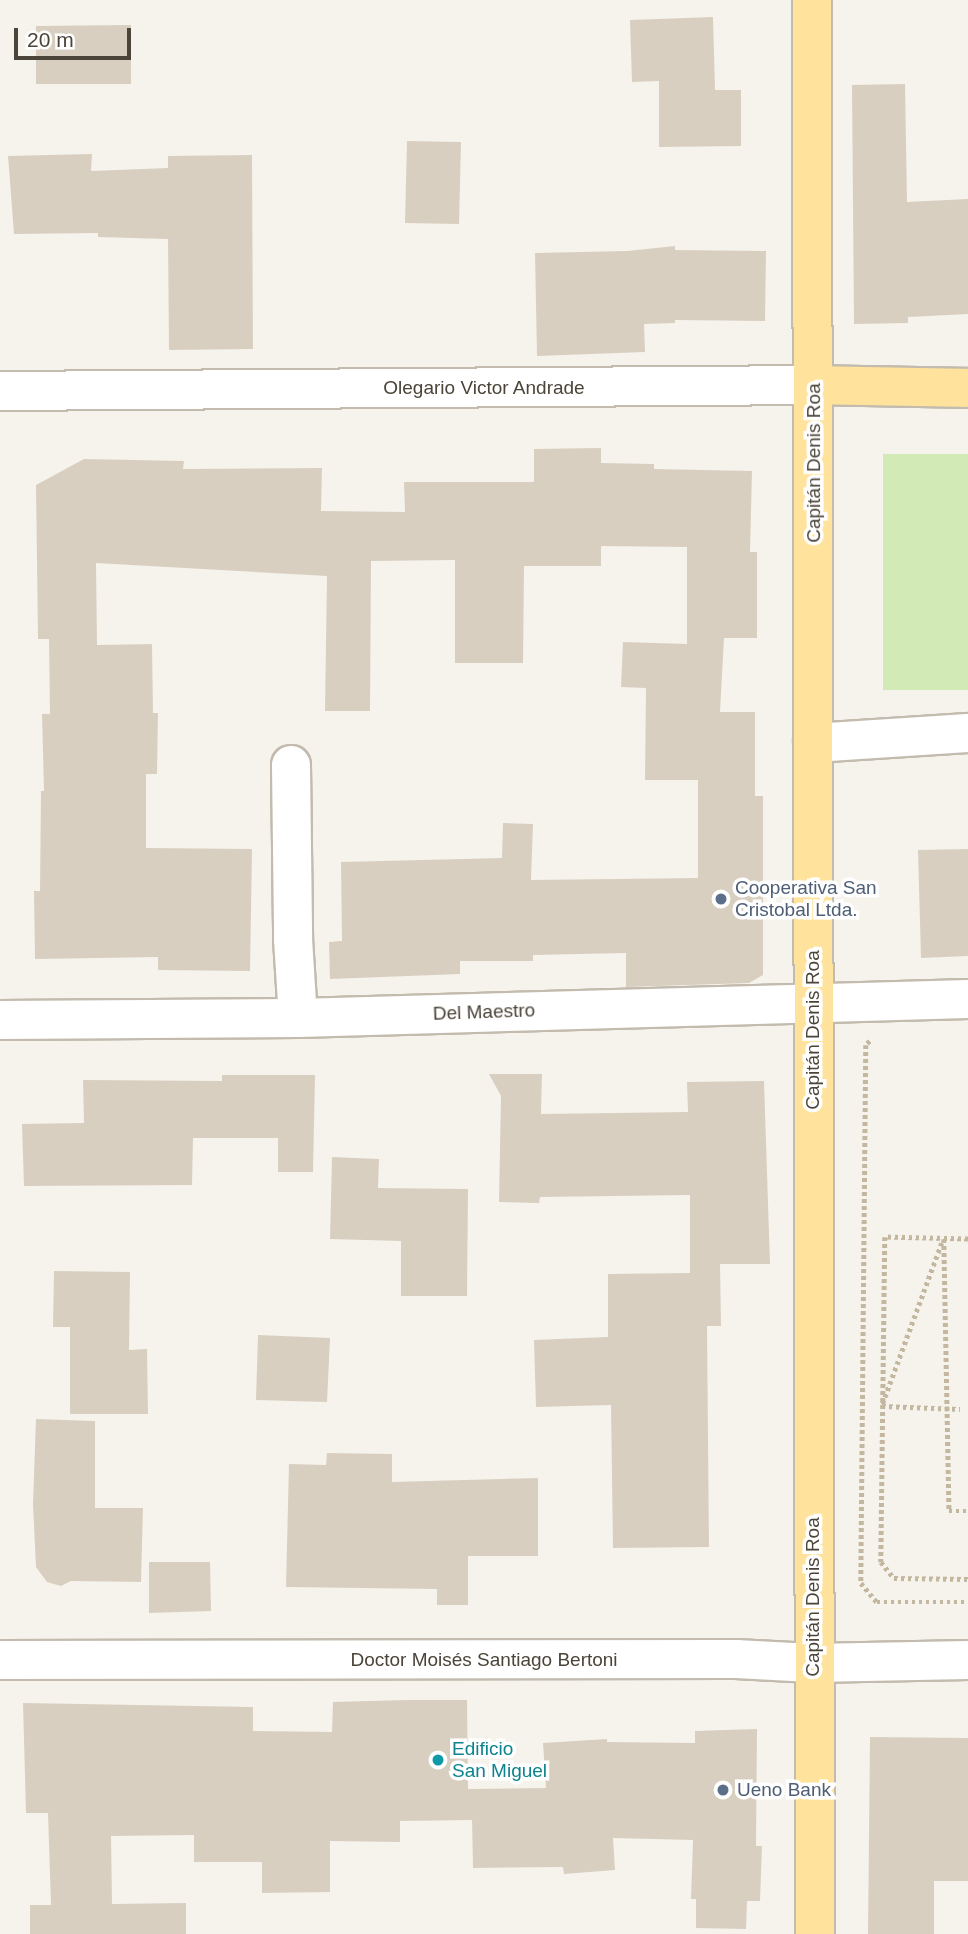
<!DOCTYPE html>
<meta charset="utf-8">
<style>
body{margin:0}
#map{position:relative;width:968px;height:1934px;overflow:hidden;background:#f6f3ec;font-family:Helvetica,sans-serif}
div>[style]{position:absolute}
[style*='--x']{left:calc(var(--x)*1px);top:calc(var(--y)*1px);width:calc(var(--w)*1px);rotate:calc(var(--a)*1deg)}
.green>*{inset:0;background:#d2eab5}
.building>*{inset:0;background:#d8cfc1}
.path>*{height:4.5px;margin-top:-2.25px;transform-origin:0;background:repeating-linear-gradient(90deg,#c4b79f 0 3.5px,transparent 0 7px)}
.roads{filter:drop-shadow(2px 0 #c2bbae) drop-shadow(-2px 0 #c2bbae) drop-shadow(0 2px #c2bbae) drop-shadow(0 -2px #c2bbae)}
.minor>*{height:38px;margin:-19px;padding:0 19px;transform-origin:19px;border-radius:19px;background:#fff}
.major>*{height:38px;margin:-19px;padding:0 19px;transform-origin:19px;border-radius:19px;background:#ffe39c}
.dots>*{width:19px;height:19px;translate:-50% -50%;box-sizing:border-box;border:4px solid #fff;border-radius:50%}
span{translate:-50% -50%;white-space:nowrap;text-align:center;line-height:1.15;-webkit-text-stroke:7px #fff;paint-order:stroke}
.street-label{font-size:19px;color:#4b4439}
.service-label{font-size:19px;color:#4e5e75}
.left{translate:0 -50%;text-align:left}
.culture-label{font-size:19px;color:#0d838f}
.scale{position:absolute;left:14px;top:28px;width:117px;height:32px;box-sizing:border-box;border:4px solid #4b4439;border-top:0;padding-left:9px;font-size:21px;line-height:24px;white-space:nowrap;color:#4b4439;-webkit-text-stroke:5px #fff;paint-order:stroke}
</style>
<div id="map">
<div class="green">
<div style="clip-path:polygon(883px 454px,968px 454px,968px 690px,883px 690px)"></div>
</div>
<div class="building">
<div style="clip-path:polygon(713px 17px,715px 90px,741px 90px,741px 146px,659px 147px,659px 81px,632px 82px,630px 20px)"></div>
<div style="clip-path:polygon(131px 25px,131px 84px,36px 84px,36px 26px)"></div>
<div style="clip-path:polygon(905px 84px,907px 202px,968px 199px,968px 314px,908px 317px,908px 323px,854px 324px,852px 85px)"></div>
<div style="clip-path:polygon(407px 141px,461px 142px,459px 224px,405px 223px)"></div>
<div style="clip-path:polygon(92px 154px,91px 171px,168px 168px,168px 156px,252px 155px,253px 349px,169px 350px,168px 239px,98px 237px,98px 233px,14px 234px,8px 156px)"></div>
<div style="clip-path:polygon(675px 246px,675px 250px,766px 251px,765px 321px,675px 320px,675px 323px,644px 324px,645px 352px,537px 356px,535px 253px,627px 251px)"></div>
<div style="clip-path:polygon(601px 448px,601px 463px,654px 464px,654px 469px,752px 471px,750px 552px,757px 552px,757px 638px,724px 638px,720px 712px,755px 712px,755px 796px,763px 796px,763px 975px,749px 983px,626px 987px,626px 953px,533px 955px,533px 961px,460px 961px,460px 974px,330px 979px,329px 942px,342px 941px,341px 862px,502px 858px,503px 823px,533px 824px,531px 880px,698px 878px,698px 780px,645px 780px,646px 688px,621px 687px,623px 642px,687px 644px,687px 547px,601px 546px,601px 566px,524px 566px,523px 663px,455px 663px,455px 560px,371px 561px,370px 711px,325px 711px,327px 576px,96px 563px,97px 645px,152px 644px,153px 713px,158px 713px,157px 774px,146px 774px,146px 848px,252px 849px,250px 971px,158px 970px,158px 957px,35px 959px,34px 891px,40px 891px,41px 791px,44px 791px,42px 714px,50px 714px,49px 639px,38px 639px,36px 485px,84px 459px,184px 461px,183px 469px,322px 468px,321px 511px,405px 512px,404px 482px,534px 482px,534px 449px)"></div>
<div style="clip-path:polygon(968px 849px,968px 956px,921px 958px,918px 850px)"></div>
<div style="clip-path:polygon(489px 1074px,542px 1074px,541px 1114px,688px 1112px,687px 1082px,764px 1081px,770px 1264px,720px 1264px,721px 1326px,707px 1326px,709px 1547px,613px 1548px,611px 1405px,536px 1407px,534px 1340px,608px 1337px,608px 1274px,690px 1273px,690px 1195px,540px 1197px,539px 1203px,499px 1202px,501px 1096px)"></div>
<div style="clip-path:polygon(222px 1075px,315px 1075px,313px 1172px,278px 1172px,278px 1138px,193px 1138px,192px 1185px,24px 1186px,22px 1124px,84px 1123px,83px 1080px,222px 1081px)"></div>
<div style="clip-path:polygon(332px 1157px,379px 1159px,378px 1188px,468px 1189px,467px 1296px,401px 1296px,401px 1241px,330px 1239px)"></div>
<div style="clip-path:polygon(54px 1271px,130px 1272px,129px 1350px,147px 1349px,148px 1414px,70px 1414px,70px 1327px,53px 1327px)"></div>
<div style="clip-path:polygon(258px 1335px,330px 1338px,327px 1402px,256px 1400px)"></div>
<div style="clip-path:polygon(36px 1419px,95px 1421px,95px 1508px,143px 1508px,141px 1582px,71px 1581px,61px 1586px,47px 1582px,36px 1567px,33px 1504px)"></div>
<div style="clip-path:polygon(327px 1453px,392px 1454px,392px 1482px,538px 1478px,538px 1556px,468px 1556px,468px 1605px,437px 1605px,437px 1589px,286px 1587px,289px 1464px,326px 1465px)"></div>
<div style="clip-path:polygon(149px 1562px,210px 1562px,211px 1611px,149px 1613px)"></div>
<div style="clip-path:polygon(407px 1700px,467px 1700px,468px 1789px,546px 1788px,543px 1743px,607px 1739px,607px 1742px,695px 1743px,695px 1731px,757px 1729px,756px 1846px,762px 1846px,760px 1901px,747px 1901px,746px 1929px,696px 1928px,696px 1899px,691px 1899px,693px 1840px,613px 1838px,615px 1870px,564px 1874px,563px 1867px,473px 1868px,472px 1820px,400px 1821px,400px 1842px,330px 1841px,330px 1892px,262px 1893px,262px 1862px,194px 1862px,194px 1835px,111px 1836px,112px 1904px,186px 1903px,186px 1934px,30px 1934px,30px 1905px,51px 1905px,48px 1813px,26px 1813px,23px 1703px,253px 1707px,253px 1731px,332px 1732px,333px 1702px)"></div>
<div style="clip-path:polygon(870px 1737px,968px 1738px,968px 1881px,934px 1881px,934px 1934px,868px 1934px)"></div>
</div>
<div class="path">
<div style="--x:870;--y:1041;--w:6;--a:135"></div>
<div style="--x:866;--y:1045;--w:538;--a:90.53"></div>
<div style="--x:861;--y:1583;--w:25;--a:50"></div>
<div style="--x:877;--y:1602;--w:91;--a:0"></div>
<div style="--x:944;--y:1239;--w:272;--a:88.9"></div>
<div style="--x:949;--y:1511;--w:19;--a:0"></div>
<div style="--x:968;--y:1239;--w:83;--a:-178.6"></div>
<div style="--x:885;--y:1237;--w:325;--a:90.7"></div>
<div style="--x:881;--y:1562;--w:21;--a:51"></div>
<div style="--x:894;--y:1578;--w:74;--a:0.8"></div>
<div style="--x:942;--y:1243;--w:174;--a:110.2"></div>
<div style="--x:882;--y:1406;--w:78;--a:2.2"></div>
</div>
<div class="roads">
<div class="minor">
<div style="--x:0;--y:391;--w:814;--a:-0.42"></div>
<div style="--x:813;--y:743;--w:155;--a:-3.7"></div>
<div style="--x:291;--y:765;--w:174;--a:89.3"></div>
<div style="--x:293;--y:939;--w:79;--a:86.4"></div>
<div style="--x:0;--y:1020;--w:298;--a:-0.4"></div>
<div style="--x:298;--y:1018;--w:670;--a:-1.62"></div>
<div style="--x:0;--y:1660;--w:736;--a:-0.08"></div>
<div style="--x:736;--y:1659;--w:76;--a:3"></div>
<div style="--x:812;--y:1663;--w:156;--a:-1.1"></div>
</div>
<div class="major">
<div style="--x:812;--y:0;--w:1934;--a:89.91"></div>
<div style="--x:814;--y:385;--w:154;--a:1.1"></div>
</div>
</div>
<div class="dots">
<div style="left:721px;top:899px;background:#5c6f8a"></div>
<div style="left:438px;top:1760px;background:#0f9aa8"></div>
<div style="left:723px;top:1790px;background:#5c6f8a"></div>
</div>
<div class="street-label">
<span style="left:484px;top:388px">Olegario Victor Andrade</span>
<span style="left:814px;top:463px;rotate:-90deg">Capitán Denis Roa</span>
<span style="left:484px;top:1012px;rotate:-2deg">Del Maestro</span>
<span style="left:813px;top:1030px;rotate:-90deg">Capitán Denis Roa</span>
<span style="left:813px;top:1597px;rotate:-90deg">Capitán Denis Roa</span>
<span style="left:484px;top:1660px">Doctor Moisés Santiago Bertoni</span>
</div>
<div class="service-label">
<span class="left" style="left:735px;top:899px">Cooperativa San<br>Cristobal Ltda.</span>
<span class="left" style="left:737px;top:1790px">Ueno Bank</span>
</div>
<div class="culture-label">
<span class="left" style="left:452px;top:1760px">Edificio<br>San Miguel</span>
</div>
<div class="scale">20 m</div>
</div>
